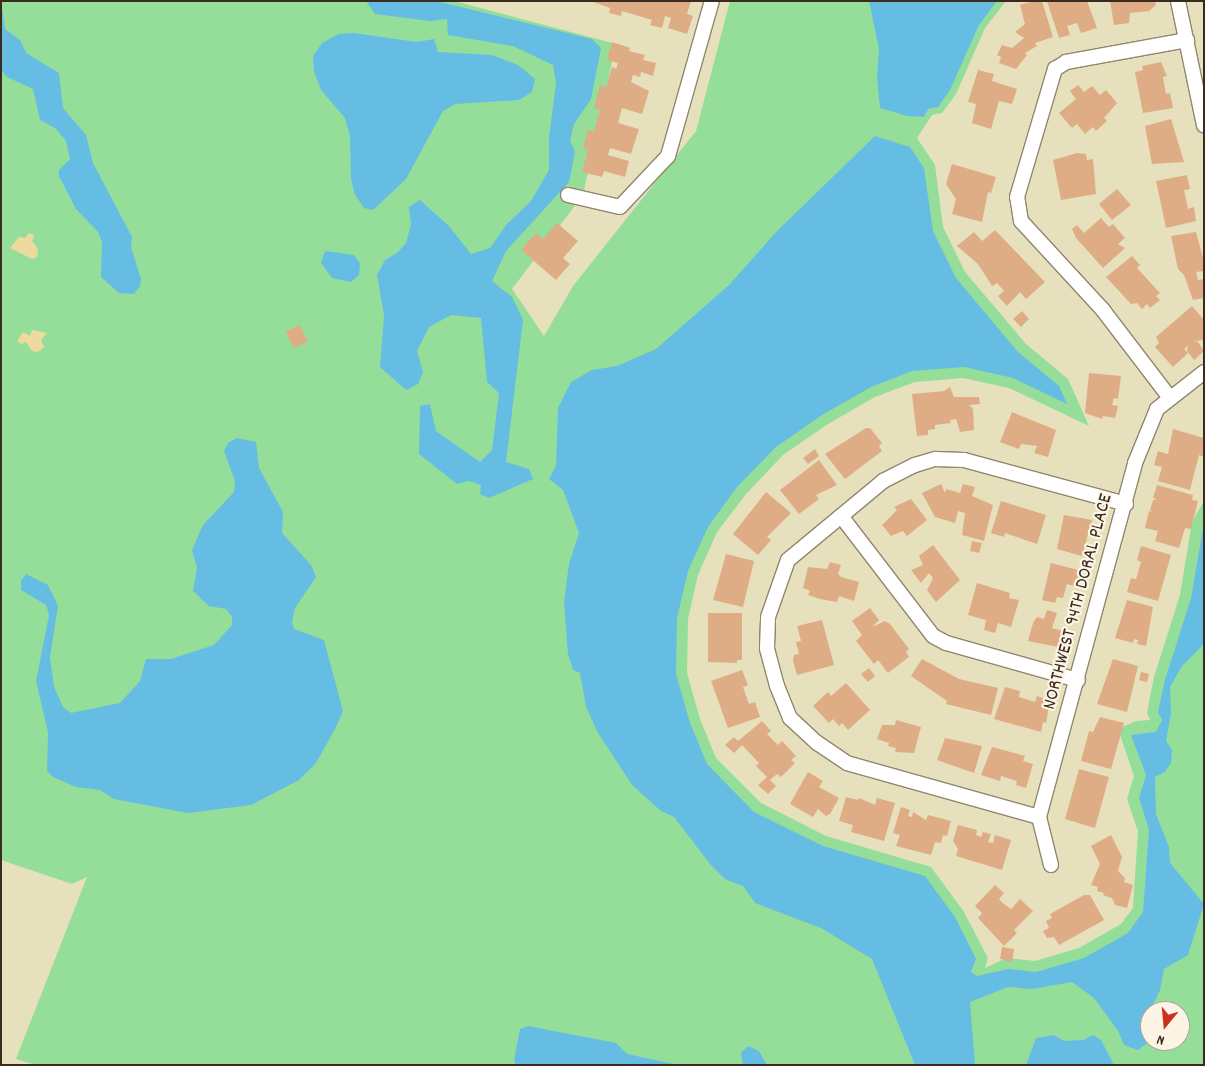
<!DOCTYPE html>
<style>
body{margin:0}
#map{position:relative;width:1205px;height:1066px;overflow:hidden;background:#e7e0bd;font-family:Dekko,sans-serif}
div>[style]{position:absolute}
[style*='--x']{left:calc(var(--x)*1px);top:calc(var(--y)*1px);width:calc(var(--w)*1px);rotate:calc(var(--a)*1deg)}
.green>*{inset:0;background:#94de99}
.sand>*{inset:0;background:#eeda9e}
.water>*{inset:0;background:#66bde3}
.building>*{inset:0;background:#dfad85}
.roads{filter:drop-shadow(1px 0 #91856e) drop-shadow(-1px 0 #91856e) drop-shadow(0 1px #91856e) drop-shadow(0 -1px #91856e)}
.street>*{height:14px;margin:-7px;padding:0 7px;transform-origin:7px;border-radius:7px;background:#fff}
span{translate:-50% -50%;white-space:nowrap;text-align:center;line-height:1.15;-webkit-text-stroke:4.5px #fcf5e5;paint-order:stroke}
.street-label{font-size:19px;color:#3b2a1e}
.frame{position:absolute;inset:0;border:2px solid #3b2a1e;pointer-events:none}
.north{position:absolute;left:1140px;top:1001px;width:50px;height:50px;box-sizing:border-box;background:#fcf5e5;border:1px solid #afa495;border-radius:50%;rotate:197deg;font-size:14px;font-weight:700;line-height:20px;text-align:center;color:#3b2a1e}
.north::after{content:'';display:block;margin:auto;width:18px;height:22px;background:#c8321e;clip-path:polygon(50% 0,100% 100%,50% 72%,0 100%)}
</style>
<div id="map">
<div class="green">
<div style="clip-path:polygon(evenodd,1px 1px,454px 1px,616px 44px,583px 195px,512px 289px,544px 336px,573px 286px,696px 131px,730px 1px,1006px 1px,985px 28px,956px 94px,942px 113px,932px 115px,917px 138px,935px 165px,943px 227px,965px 272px,1026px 344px,1068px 379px,1089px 426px,1009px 388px,963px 378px,915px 382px,875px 397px,828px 424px,783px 455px,746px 494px,717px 532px,698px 575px,688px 619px,687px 673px,700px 719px,716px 758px,761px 803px,826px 836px,931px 867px,964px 912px,988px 958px,985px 968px,1007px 958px,1035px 961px,1079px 948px,1121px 924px,1133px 908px,1138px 831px,1127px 799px,1134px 776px,1118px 729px,1136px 721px,1150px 720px,1147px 713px,1154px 677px,1180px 595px,1192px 522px,1204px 501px,1204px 1065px,36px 1065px,16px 1059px,87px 877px,72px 884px,1px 860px,1px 1px,1150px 1011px,1180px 1011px,1180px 1041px,1150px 1041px,1150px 1011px)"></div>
</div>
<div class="sand">
<div style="clip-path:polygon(29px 233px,34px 235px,32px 241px,38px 249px,37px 257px,32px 259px,10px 248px,19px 237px,25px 238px)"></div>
<div style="clip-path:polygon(32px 330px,47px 333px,41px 340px,44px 347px,38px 352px,32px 351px,26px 342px,21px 344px,17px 341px,23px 332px,30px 336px)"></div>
</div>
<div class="water">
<div style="clip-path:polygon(1px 1px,5px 29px,20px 40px,26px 53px,59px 73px,63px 108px,86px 135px,93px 163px,132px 237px,131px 247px,141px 279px,140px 286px,134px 294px,119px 293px,101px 277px,102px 242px,98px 232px,76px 209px,59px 176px,59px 170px,70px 159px,66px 141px,55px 128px,40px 120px,33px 89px,7px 77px,1px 70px)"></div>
<div style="clip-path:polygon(366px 1px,436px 1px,592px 39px,601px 48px,591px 99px,574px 124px,570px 141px,575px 152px,569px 182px,506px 251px,492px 281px,512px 297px,523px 320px,506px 462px,529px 469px,533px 479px,489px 498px,480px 494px,481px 485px,469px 481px,457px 484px,419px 454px,420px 406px,430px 404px,436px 431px,480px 462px,492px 450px,499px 393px,487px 382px,481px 318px,451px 315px,429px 327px,417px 351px,423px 372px,418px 384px,406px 390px,380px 367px,384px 315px,377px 275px,385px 260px,397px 253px,406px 243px,411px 225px,409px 207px,420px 200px,449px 226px,471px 254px,490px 248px,507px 224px,531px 201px,549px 170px,549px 137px,556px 83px,553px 65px,513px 46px,448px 35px,447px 19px,430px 21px,375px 14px)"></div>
<div style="clip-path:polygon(869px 1px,997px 1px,979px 25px,950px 90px,938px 107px,928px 109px,924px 117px,907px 116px,880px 108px,877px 78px,879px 49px)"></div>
<div style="clip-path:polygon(354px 33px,417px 42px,434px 39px,438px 52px,492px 55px,518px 65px,535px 79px,532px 92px,519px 100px,455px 104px,443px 111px,406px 179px,373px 210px,364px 208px,355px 195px,351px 179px,350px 136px,345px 118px,321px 90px,314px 72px,313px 56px,322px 43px,339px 34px)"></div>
<div style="clip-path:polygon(875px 136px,910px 147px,924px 168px,933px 231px,956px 278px,1018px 352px,1059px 386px,1067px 404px,1013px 378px,964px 367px,912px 371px,871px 387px,822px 415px,776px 447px,737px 487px,708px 527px,688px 571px,677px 618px,676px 674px,690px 723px,707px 764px,754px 812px,823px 846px,925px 876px,955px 917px,976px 959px,971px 972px,977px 976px,1008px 969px,1036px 972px,1084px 958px,1128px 933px,1143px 912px,1149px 830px,1139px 798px,1146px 775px,1131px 735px,1156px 732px,1162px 720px,1158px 712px,1165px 680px,1191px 598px,1204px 523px,1204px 644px,1182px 666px,1170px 687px,1171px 713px,1166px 741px,1172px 750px,1171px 763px,1165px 772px,1155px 777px,1156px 814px,1169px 847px,1170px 863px,1204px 904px,1188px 955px,1164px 969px,1160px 990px,1150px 1011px,1146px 1044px,1138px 1050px,1124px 1045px,1118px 1031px,1094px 998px,1072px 982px,1032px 989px,1008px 987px,970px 1002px,975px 1065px,915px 1065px,872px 959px,821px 928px,755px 903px,743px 886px,725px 879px,710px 864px,674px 817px,661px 811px,632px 785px,598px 733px,586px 707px,580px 673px,573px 670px,568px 654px,564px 602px,569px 564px,579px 533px,563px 490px,549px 479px,556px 466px,558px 408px,571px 382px,592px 370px,617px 366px,656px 349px,730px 284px,777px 231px)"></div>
<div style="clip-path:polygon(325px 251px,354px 255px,360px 263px,359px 275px,351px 282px,332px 278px,321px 263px)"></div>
<div style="clip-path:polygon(237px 438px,256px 442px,259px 468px,283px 512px,282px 533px,311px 565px,316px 577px,295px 608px,292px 622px,294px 629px,324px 640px,343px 711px,336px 727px,316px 763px,299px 780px,251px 805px,188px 813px,114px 799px,100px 790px,76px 787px,53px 777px,47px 771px,48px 732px,36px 681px,49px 615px,46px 605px,21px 590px,21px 581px,26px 574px,48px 585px,58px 606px,50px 657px,54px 687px,63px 707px,71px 713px,120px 703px,140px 681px,146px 659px,171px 659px,214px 645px,232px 625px,232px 617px,226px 609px,209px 606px,193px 591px,197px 568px,192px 550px,203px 525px,234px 492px,235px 481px,224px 451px,228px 443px)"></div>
<div style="clip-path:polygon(528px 1026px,616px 1043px,627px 1054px,678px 1065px,516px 1065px,514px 1060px,520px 1029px)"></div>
<div style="clip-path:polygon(1054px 1035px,1064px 1041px,1083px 1040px,1093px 1035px,1101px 1040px,1114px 1065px,1026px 1065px,1036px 1038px)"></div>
<div style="clip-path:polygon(748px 1046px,759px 1051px,767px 1065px,743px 1065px,741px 1053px)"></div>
</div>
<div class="building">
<div style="clip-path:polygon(590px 1px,691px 1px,687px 14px,693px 16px,687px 34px,668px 28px,671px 18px,665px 16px,662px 28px,650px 25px,652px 20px,622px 11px,621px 16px,609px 13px,610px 8px)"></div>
<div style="clip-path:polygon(1033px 1px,1042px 1px,1053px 37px,1035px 43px,1037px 46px,1025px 53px,1027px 55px,1016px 69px,999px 63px,1001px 57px,997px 55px,1002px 45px,1012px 48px,1024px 38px,1015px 32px,1025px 24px,1020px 5px)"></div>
<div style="clip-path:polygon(1047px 1px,1087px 1px,1097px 28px,1081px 33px,1077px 23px,1067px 26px,1070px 35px,1059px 38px)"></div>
<div style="clip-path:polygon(1110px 1px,1155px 1px,1156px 5px,1149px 11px,1130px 13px,1129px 23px,1114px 25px)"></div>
<div style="clip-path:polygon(612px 42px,630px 48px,629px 51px,645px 55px,643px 60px,656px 63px,653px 76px,641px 72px,640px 77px,633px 75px,631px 82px,649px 91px,642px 114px,622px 108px,618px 123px,639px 129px,631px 154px,610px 148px,608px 155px,629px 161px,625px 177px,604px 171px,602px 177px,582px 172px,588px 150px,583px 148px,588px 130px,594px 131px,600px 110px,594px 108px,600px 85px,606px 87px,612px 67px,616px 69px,618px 63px,607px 60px)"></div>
<div style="clip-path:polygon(1161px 62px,1167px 76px,1163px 77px,1166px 94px,1170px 93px,1173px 108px,1143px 113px,1135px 72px,1143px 70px,1142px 66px)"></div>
<div style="clip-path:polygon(978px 70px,994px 74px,992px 81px,1017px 89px,1012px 104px,999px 101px,991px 129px,972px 123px,976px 104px,968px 102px)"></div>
<div style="clip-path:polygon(1078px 85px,1084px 92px,1092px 86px,1100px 95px,1106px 90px,1117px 103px,1104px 118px,1107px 121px,1096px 131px,1093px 127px,1085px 134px,1077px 124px,1072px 128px,1059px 113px,1076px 99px,1070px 91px)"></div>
<div style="clip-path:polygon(1171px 119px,1184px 162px,1152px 164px,1145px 126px)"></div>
<div style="clip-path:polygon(1077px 153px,1086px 154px,1087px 160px,1093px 159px,1096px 194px,1061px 200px,1053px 160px)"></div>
<div style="clip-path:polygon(952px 164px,996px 177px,991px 193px,988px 192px,982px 222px,952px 214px,956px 199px,946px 184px)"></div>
<div style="clip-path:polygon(1187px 175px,1190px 189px,1184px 190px,1188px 209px,1194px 207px,1196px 221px,1166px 228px,1156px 181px)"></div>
<div style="clip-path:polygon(1117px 189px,1131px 205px,1112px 220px,1099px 204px)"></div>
<div style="clip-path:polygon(1101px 218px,1109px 227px,1113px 224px,1125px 238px,1118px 244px,1125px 248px,1103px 268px,1076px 238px,1072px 229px,1077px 225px,1084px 233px)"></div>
<div style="clip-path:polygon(557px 223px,578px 241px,563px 258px,570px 264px,556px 280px,521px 250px,536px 233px,543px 239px)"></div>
<div style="clip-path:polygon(995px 230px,1045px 282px,1026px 299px,1020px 292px,1007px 306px,998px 296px,1004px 291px,997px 283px,992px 286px,978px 264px,957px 246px,974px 232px,982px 241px)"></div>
<div style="clip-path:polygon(1196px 232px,1204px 262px,1204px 271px,1196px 272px,1198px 280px,1204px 279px,1204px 298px,1193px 300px,1184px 275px,1178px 269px,1171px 236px)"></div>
<div style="clip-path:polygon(1132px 256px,1140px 265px,1137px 268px,1160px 293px,1156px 296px,1160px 300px,1150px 308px,1147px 304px,1142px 309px,1137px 303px,1131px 304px,1106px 277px)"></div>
<div style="clip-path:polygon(1192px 306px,1204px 320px,1204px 340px,1194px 341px,1198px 342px,1204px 351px,1194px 360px,1187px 351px,1188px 346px,1184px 349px,1188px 353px,1173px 367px,1155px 347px,1159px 343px,1156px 337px)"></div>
<div style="clip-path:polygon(1022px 311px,1029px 319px,1021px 327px,1013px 319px)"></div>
<div style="clip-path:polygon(300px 325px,308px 342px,293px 348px,286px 331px)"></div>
<div style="clip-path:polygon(1089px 373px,1121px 376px,1118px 399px,1114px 398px,1112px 405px,1118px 406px,1115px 418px,1103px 416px,1102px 419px,1085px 413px)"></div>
<div style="clip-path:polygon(950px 387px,954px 397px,979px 397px,980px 404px,969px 405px,973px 409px,974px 430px,960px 432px,956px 419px,950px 420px,951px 423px,935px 425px,935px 429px,928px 430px,928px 435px,917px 436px,912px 394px,944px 391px)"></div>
<div style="clip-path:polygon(1012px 412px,1056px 430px,1048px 457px,1034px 453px,1037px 446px,1021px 444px,1019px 449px,1000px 442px)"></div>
<div style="clip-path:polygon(866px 428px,870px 428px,882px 443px,879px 446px,882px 451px,845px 479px,825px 454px)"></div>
<div style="clip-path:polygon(1173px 429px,1204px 438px,1204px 457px,1199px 455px,1190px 490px,1158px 481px,1162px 467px,1154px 465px,1158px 451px,1168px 454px)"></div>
<div style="clip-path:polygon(815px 449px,819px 456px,808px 464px,803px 458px)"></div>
<div style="clip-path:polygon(819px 460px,837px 485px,816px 495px,819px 499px,799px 514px,780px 490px)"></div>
<div style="clip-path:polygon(941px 484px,945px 493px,946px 489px,960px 493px,963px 484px,975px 487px,972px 496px,993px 505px,984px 541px,962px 535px,965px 513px,958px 511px,955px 523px,935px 517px,922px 493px)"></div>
<div style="clip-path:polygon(1157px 485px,1193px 495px,1192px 500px,1198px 501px,1191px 529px,1185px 528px,1179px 548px,1155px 541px,1158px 531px,1145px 528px,1149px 511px,1153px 512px,1150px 510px,1153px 500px,1157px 499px,1153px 498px)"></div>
<div style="clip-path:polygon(766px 492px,791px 513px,767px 537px,771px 540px,758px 555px,733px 534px)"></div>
<div style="clip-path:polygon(911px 499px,927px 520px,907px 536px,903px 531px,891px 536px,882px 525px,897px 510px,894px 507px)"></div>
<div style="clip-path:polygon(1001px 501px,1046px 515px,1037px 544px,1005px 533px,1004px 537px,991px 533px)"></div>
<div style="clip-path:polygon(1064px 515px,1092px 520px,1082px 556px,1057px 549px)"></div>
<div style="clip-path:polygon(972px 541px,982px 543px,979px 553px,970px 551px)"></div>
<div style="clip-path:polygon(933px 545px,960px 580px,936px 602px,927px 590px,933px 578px,929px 573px,921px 583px,911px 570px,923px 565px,919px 556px)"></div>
<div style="clip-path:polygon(1141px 546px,1171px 555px,1158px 601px,1127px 592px,1131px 578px,1136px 579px,1141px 562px,1137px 560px)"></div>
<div style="clip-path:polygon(726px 554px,754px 561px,743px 607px,713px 600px)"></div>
<div style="clip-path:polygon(830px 562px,841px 565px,838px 574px,841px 577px,859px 582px,854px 601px,839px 596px,837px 602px,820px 599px,808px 595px,810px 591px,803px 588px,808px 567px,827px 569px)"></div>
<div style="clip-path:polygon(1051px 563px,1082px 571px,1078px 587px,1067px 584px,1063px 598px,1057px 597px,1055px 603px,1042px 600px)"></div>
<div style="clip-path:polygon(977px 583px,1010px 593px,1009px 598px,1019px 600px,1011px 627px,998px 623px,995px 633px,984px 630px,986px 620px,968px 615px)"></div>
<div style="clip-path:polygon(1127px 600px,1153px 607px,1146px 646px,1137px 644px,1138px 640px,1134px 639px,1133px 643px,1115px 638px)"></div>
<div style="clip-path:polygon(870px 608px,879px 620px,872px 627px,885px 621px,890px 624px,909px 649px,906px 652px,909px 657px,888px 673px,878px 660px,874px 664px,856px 641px,862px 635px,852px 621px)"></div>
<div style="clip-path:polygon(1047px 610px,1057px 613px,1052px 628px,1063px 631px,1058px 647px,1028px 641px,1033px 623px,1037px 617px,1044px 619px)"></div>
<div style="clip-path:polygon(708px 613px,742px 613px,742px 660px,737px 660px,737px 663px,708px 662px)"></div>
<div style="clip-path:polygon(822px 620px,834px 665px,797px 675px,793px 661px,794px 655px,799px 654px,796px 642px,801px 641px,797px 626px)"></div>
<div style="clip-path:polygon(922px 659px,959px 679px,998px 688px,991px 715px,946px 704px,947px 701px,911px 676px)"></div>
<div style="clip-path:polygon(1113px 659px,1138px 666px,1127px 712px,1097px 704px)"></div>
<div style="clip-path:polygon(869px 668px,875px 676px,868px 682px,861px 674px)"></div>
<div style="clip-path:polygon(742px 670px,748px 685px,743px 687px,749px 704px,755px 702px,760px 717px,728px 728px,711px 681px)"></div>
<div style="clip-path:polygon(1141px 672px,1149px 674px,1147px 682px,1139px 680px)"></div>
<div style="clip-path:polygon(846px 683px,870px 710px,848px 730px,842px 723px,839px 726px,833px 719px,829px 723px,813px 706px,828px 692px,831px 696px)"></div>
<div style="clip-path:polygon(1005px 687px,1020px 691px,1019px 697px,1035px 702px,1037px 696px,1050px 700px,1046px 723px,1043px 722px,1041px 732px,994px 719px)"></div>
<div style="clip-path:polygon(1100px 717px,1124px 723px,1111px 769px,1081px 761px,1089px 731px,1093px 732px)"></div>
<div style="clip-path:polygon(896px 720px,921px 727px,914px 753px,895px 752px,896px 748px,888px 746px,889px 743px,877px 739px,882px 725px,895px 725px)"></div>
<div style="clip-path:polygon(762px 721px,771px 731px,767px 734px,778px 745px,782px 741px,796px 756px,791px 760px,795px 763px,781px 777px,777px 774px,770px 780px,776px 786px,768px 794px,758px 785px,767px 777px,756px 766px,759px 763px,742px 745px,734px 753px,725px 745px,734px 737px,738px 741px)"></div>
<div style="clip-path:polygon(945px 738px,982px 746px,974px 773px,937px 760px)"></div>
<div style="clip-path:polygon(992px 747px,1025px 756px,1023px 761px,1033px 764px,1026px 788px,1016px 785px,1017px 781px,1001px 776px,1000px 781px,981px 775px)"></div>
<div style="clip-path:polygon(1079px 769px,1109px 777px,1095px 828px,1065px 819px)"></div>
<div style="clip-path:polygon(808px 772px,823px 781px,819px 787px,839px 798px,830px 814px,826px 816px,818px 809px,813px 817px,790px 804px)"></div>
<div style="clip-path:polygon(846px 797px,858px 800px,859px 798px,875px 805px,877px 798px,895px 803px,884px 841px,851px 832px,853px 825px,839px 821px)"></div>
<div style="clip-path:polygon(901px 807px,910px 810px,908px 816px,912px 817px,913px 812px,926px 820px,928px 815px,951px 821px,947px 836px,943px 835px,941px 843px,935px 842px,931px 855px,896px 846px,900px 835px,893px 833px)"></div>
<div style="clip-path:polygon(958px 825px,977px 830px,976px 835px,981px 837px,983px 832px,991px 834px,988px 842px,993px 843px,995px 835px,1011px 840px,1002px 870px,956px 856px,958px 849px,953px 841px)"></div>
<div style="clip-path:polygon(1111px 835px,1122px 857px,1118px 871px,1125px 878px,1124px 882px,1133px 885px,1127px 908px,1115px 905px,1112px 898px,1103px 895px,1104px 893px,1097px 891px,1098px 887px,1091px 885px,1100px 864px,1091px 846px)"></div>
<div style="clip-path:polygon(995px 885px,1004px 893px,999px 899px,1004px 904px,1011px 909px,1020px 899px,1033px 911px,1014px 930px,1017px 933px,1004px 946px,978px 918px,982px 913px,975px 906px)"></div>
<div style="clip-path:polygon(1084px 895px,1090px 895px,1104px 920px,1059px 945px,1054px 937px,1047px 938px,1043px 931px,1049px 928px,1046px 921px,1052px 918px,1050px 914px)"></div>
<div style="clip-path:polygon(1002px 947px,1014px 949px,1012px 962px,1000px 959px)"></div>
</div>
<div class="roads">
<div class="street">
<div style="--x:1178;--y:1;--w:127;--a:78.2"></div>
<div style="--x:568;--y:195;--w:53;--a:13"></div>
<div style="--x:620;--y:207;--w:70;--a:-46.7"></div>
<div style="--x:668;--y:156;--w:161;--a:-74.2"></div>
<div style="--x:1170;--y:398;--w:111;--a:-127.3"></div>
<div style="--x:1103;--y:310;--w:121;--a:-132.7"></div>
<div style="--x:1021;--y:221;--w:24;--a:-99"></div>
<div style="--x:1017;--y:197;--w:134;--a:-73.5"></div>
<div style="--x:1055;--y:69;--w:13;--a:-32"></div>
<div style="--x:1066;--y:62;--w:123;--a:-10.3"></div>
<div style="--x:841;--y:516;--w:151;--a:52.5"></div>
<div style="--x:933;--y:636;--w:15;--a:28"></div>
<div style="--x:946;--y:643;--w:137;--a:15.7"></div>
<div style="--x:1039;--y:817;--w:199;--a:-164.3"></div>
<div style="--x:847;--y:763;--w:36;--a:-146"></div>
<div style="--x:817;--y:743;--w:37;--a:-137"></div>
<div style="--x:790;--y:718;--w:35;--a:-112"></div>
<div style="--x:777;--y:686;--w:39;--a:-105"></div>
<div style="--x:767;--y:648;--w:31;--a:-88"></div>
<div style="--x:768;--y:617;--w:60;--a:-70.7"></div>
<div style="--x:788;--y:560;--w:124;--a:-39.7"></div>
<div style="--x:883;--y:481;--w:36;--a:-27"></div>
<div style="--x:915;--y:465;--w:21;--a:-17"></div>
<div style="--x:935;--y:459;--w:29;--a:2"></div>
<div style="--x:964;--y:460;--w:168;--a:15.2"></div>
<div style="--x:1051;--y:865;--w:49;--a:-104"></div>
<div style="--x:1039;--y:817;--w:367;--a:-74.8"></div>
<div style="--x:1135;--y:463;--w:58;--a:-67.8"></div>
<div style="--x:1157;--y:409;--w:60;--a:-38.2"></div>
</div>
</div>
<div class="street-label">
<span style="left:1079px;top:602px;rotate:-75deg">NORTHWEST 94TH DORAL PLACE</span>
</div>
<div class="frame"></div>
<div class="north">N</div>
</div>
